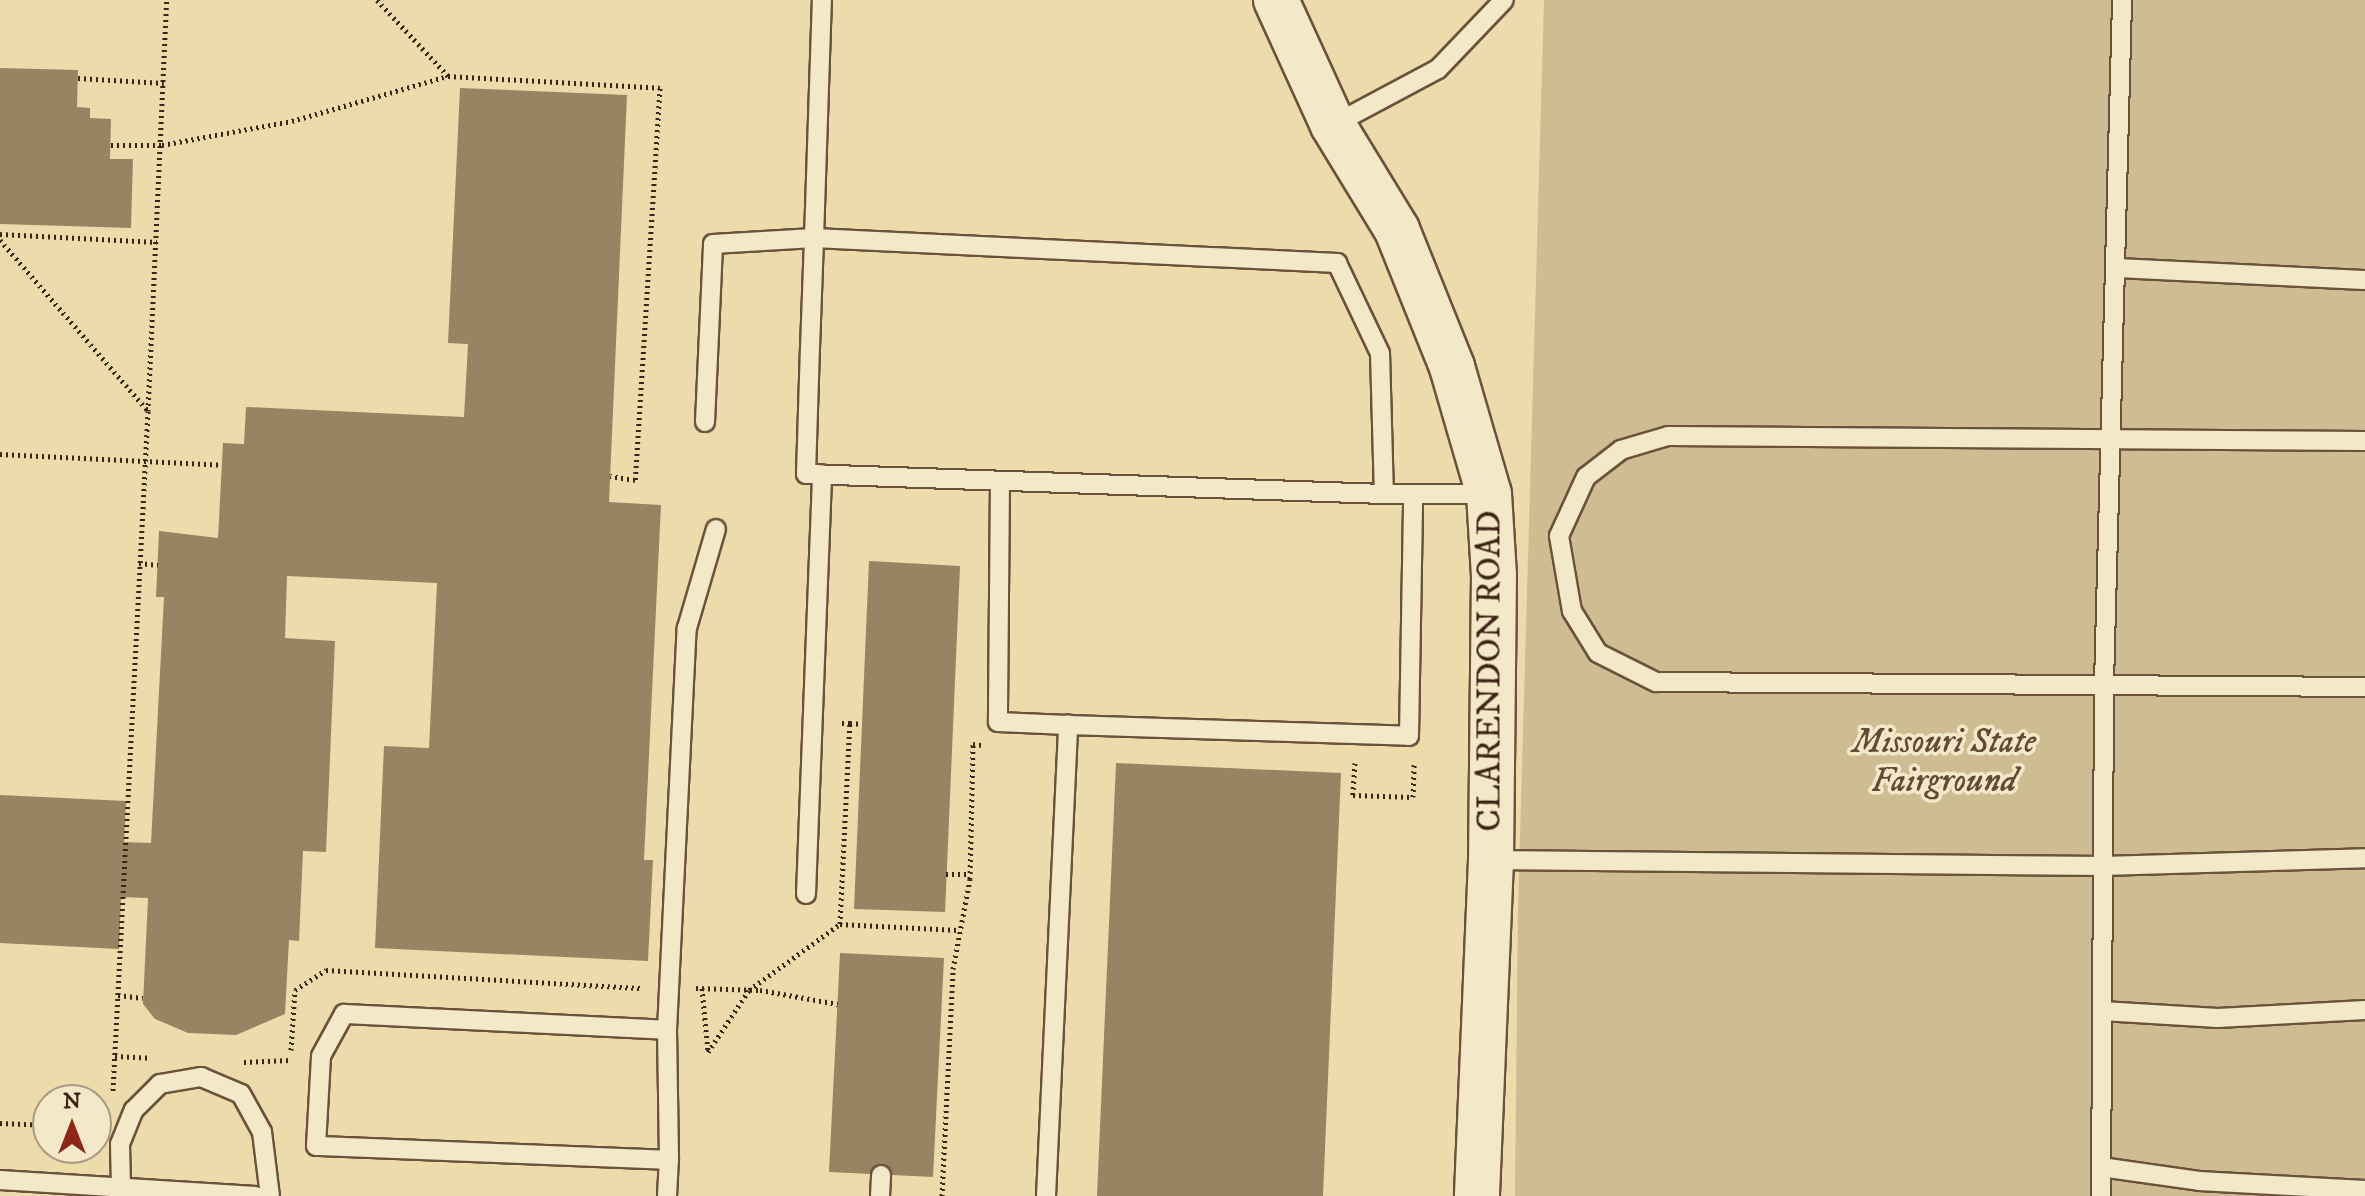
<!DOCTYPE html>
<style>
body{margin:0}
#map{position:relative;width:2365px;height:1196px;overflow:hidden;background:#ecdcab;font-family:"IM FELL DW Pica",serif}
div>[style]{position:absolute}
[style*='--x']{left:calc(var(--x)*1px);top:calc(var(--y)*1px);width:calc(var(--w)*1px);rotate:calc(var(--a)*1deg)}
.green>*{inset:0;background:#cebd92}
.building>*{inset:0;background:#988463}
.path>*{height:5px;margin-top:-2.5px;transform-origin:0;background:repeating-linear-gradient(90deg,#3e2416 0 2px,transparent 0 6px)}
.roads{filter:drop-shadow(2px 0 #6a523b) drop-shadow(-2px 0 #6a523b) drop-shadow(0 2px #6a523b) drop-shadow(0 -2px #6a523b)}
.service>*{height:18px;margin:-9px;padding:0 9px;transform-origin:9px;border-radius:9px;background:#f3e8c8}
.tertiary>*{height:44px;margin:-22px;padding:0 22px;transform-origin:22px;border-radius:22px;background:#f3e8c8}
span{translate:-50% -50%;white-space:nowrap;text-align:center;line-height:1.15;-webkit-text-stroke:7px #f3e8c8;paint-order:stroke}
.street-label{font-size:34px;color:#3e2416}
.park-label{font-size:34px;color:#624a35;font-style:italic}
.north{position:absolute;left:32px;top:1084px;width:80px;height:80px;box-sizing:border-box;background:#f3e8c8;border:2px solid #ab9a81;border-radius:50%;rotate:0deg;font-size:22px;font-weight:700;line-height:32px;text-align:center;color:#3e2416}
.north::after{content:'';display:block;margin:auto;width:28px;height:36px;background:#8f2418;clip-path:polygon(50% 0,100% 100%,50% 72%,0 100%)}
</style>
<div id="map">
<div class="green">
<div style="clip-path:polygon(1544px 0,2365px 0,2365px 1196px,1515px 1196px,1518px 907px)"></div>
</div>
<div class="building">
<div style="clip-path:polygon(0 68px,78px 70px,77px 107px,90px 108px,90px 118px,111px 119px,110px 159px,133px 159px,131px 228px,0 224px)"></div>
<div style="clip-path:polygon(460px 88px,627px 95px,609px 502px,661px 505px,644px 860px,653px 860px,648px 961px,375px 948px,384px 746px,429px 748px,437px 583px,287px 576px,285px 638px,335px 641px,326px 852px,303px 851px,299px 941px,289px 940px,285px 1014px,236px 1035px,188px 1033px,155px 1019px,143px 1004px,148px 898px,121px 897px,119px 949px,0 943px,0 795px,126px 801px,124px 842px,151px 843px,164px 597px,156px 597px,159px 531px,218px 538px,223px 443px,244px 444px,246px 407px,464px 417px,468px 344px,448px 343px)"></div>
<div style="clip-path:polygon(869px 561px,960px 566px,945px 912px,854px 909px)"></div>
<div style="clip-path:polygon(1116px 763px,1341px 773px,1323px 1196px,1097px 1196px)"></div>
<div style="clip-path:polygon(840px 953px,944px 958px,933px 1177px,829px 1172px)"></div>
</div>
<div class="path">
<div style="--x:377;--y:0;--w:104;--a:46.9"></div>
<div style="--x:78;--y:78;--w:86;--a:3.3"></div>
<div style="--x:111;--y:145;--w:51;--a:0"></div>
<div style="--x:162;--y:145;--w:132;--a:-10.5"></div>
<div style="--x:292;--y:121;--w:162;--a:-16.1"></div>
<div style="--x:448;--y:76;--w:212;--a:3.2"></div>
<div style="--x:660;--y:88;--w:393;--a:93.6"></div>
<div style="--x:635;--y:480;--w:25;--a:-171"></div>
<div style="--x:0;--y:234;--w:157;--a:2.9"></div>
<div style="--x:0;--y:240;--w:226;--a:49.1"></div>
<div style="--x:148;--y:411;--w:681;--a:92.95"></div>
<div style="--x:148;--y:411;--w:411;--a:-87.4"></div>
<div style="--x:0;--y:454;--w:222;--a:2.8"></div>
<div style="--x:139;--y:563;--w:19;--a:6"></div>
<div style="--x:850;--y:723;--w:12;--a:5"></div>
<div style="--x:1355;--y:763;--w:32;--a:94"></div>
<div style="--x:1353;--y:795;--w:60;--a:1.9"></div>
<div style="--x:1413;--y:797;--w:34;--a:-88"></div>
<div style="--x:946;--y:874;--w:24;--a:0"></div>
<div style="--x:840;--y:924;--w:118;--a:2.9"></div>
<div style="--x:696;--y:988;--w:64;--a:1.8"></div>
<div style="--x:760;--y:990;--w:79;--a:10.2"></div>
<div style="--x:702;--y:988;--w:64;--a:84.6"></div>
<div style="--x:708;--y:1052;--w:74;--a:-56.5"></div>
<div style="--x:749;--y:990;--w:112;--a:-36"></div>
<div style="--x:840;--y:924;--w:201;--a:-87.2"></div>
<div style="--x:850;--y:723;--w:9;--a:180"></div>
<div style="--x:118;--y:995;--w:25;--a:7"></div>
<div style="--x:291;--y:1050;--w:60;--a:-86.2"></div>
<div style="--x:295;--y:990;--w:37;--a:-33"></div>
<div style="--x:326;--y:970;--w:317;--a:3.3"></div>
<div style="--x:115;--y:1056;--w:35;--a:3"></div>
<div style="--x:244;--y:1062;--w:46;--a:-2.5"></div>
<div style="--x:0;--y:1123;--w:48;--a:2.4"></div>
<div style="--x:942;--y:1196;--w:227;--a:-87.2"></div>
<div style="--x:953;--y:969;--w:92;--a:-79.3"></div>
<div style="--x:970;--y:879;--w:135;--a:-88.7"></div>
<div style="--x:973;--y:744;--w:8;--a:7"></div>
</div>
<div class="roads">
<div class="service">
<div style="--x:1333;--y:125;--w:119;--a:-28.1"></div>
<div style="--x:1438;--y:69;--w:95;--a:-46.3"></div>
<div style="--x:2116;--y:268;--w:249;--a:2.8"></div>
<div style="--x:705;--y:422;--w:178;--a:-87.4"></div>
<div style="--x:713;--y:244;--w:101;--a:-3.4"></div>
<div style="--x:814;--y:238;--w:524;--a:2.74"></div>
<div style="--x:1337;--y:263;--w:100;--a:64.5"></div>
<div style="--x:1380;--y:353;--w:141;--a:88.4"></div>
<div style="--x:1384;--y:494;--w:578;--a:-178.02"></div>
<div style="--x:806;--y:474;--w:126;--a:-88.2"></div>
<div style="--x:810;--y:348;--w:110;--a:-87.9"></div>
<div style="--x:814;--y:238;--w:238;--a:-88.1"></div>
<div style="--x:2365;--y:441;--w:697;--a:-179.59"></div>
<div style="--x:1668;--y:436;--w:49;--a:163.4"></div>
<div style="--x:1621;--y:450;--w:44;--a:142.4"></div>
<div style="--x:1586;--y:477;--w:65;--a:114.6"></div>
<div style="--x:1559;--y:536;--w:76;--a:80.2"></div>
<div style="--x:1572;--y:611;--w:49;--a:58.2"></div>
<div style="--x:1598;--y:653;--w:65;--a:26.6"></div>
<div style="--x:1656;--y:682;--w:709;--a:0.4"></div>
<div style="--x:1000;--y:481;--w:241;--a:90.5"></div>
<div style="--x:998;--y:722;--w:70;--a:2.5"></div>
<div style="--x:1068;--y:725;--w:341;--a:1.8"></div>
<div style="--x:1409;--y:736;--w:241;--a:-89"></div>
<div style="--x:1384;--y:494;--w:105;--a:0"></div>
<div style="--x:1491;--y:860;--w:612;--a:0.56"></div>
<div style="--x:2103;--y:866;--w:262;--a:-1.7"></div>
<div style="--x:806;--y:894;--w:420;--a:-87.8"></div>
<div style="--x:2102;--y:1011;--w:116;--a:3.5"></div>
<div style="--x:2218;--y:1018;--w:147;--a:-3.1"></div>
<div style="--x:344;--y:1014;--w:323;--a:2.8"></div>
<div style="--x:667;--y:1030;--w:130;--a:89.1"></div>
<div style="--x:669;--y:1160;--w:353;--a:-177.7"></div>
<div style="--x:316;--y:1146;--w:90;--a:-86.8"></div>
<div style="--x:321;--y:1056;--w:48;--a:-61.3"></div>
<div style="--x:667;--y:1030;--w:402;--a:-87.2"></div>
<div style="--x:687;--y:628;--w:103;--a:-73.7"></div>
<div style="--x:2101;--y:1167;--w:99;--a:8.1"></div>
<div style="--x:2199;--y:1181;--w:166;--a:3.1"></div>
<div style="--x:0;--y:1180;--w:256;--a:3.6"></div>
<div style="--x:128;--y:1196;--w:12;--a:-125"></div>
<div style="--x:121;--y:1186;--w:42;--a:-91.4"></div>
<div style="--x:120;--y:1144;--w:37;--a:-68"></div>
<div style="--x:134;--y:1110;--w:37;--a:-45"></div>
<div style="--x:160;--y:1084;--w:42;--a:-9.7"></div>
<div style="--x:201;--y:1077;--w:43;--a:23"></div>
<div style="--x:241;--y:1094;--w:43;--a:61.1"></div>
<div style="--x:262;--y:1132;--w:64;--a:82.9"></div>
<div style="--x:667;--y:1196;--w:36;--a:-87"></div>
<div style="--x:880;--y:1196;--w:21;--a:-87"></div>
<div style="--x:1046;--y:1196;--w:472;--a:-87.3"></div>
<div style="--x:2101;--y:1196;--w:512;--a:-89.66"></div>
<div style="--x:2104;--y:684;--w:684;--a:-88.49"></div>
</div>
<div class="tertiary">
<div style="--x:1276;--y:0;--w:137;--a:65.5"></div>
<div style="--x:1333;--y:125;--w:123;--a:58.6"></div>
<div style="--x:1397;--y:230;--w:148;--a:68.1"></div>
<div style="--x:1452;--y:367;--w:132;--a:73.8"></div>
<div style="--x:1489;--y:494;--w:81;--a:86.5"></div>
<div style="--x:1494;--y:575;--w:285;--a:90.6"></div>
<div style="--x:1491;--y:860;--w:336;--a:92.4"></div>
</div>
</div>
<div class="street-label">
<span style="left:1490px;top:671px;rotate:-90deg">CLARENDON ROAD</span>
</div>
<div class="park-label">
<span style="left:1944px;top:762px">Missouri State<br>Fairground</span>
</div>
<div class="north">N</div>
</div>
